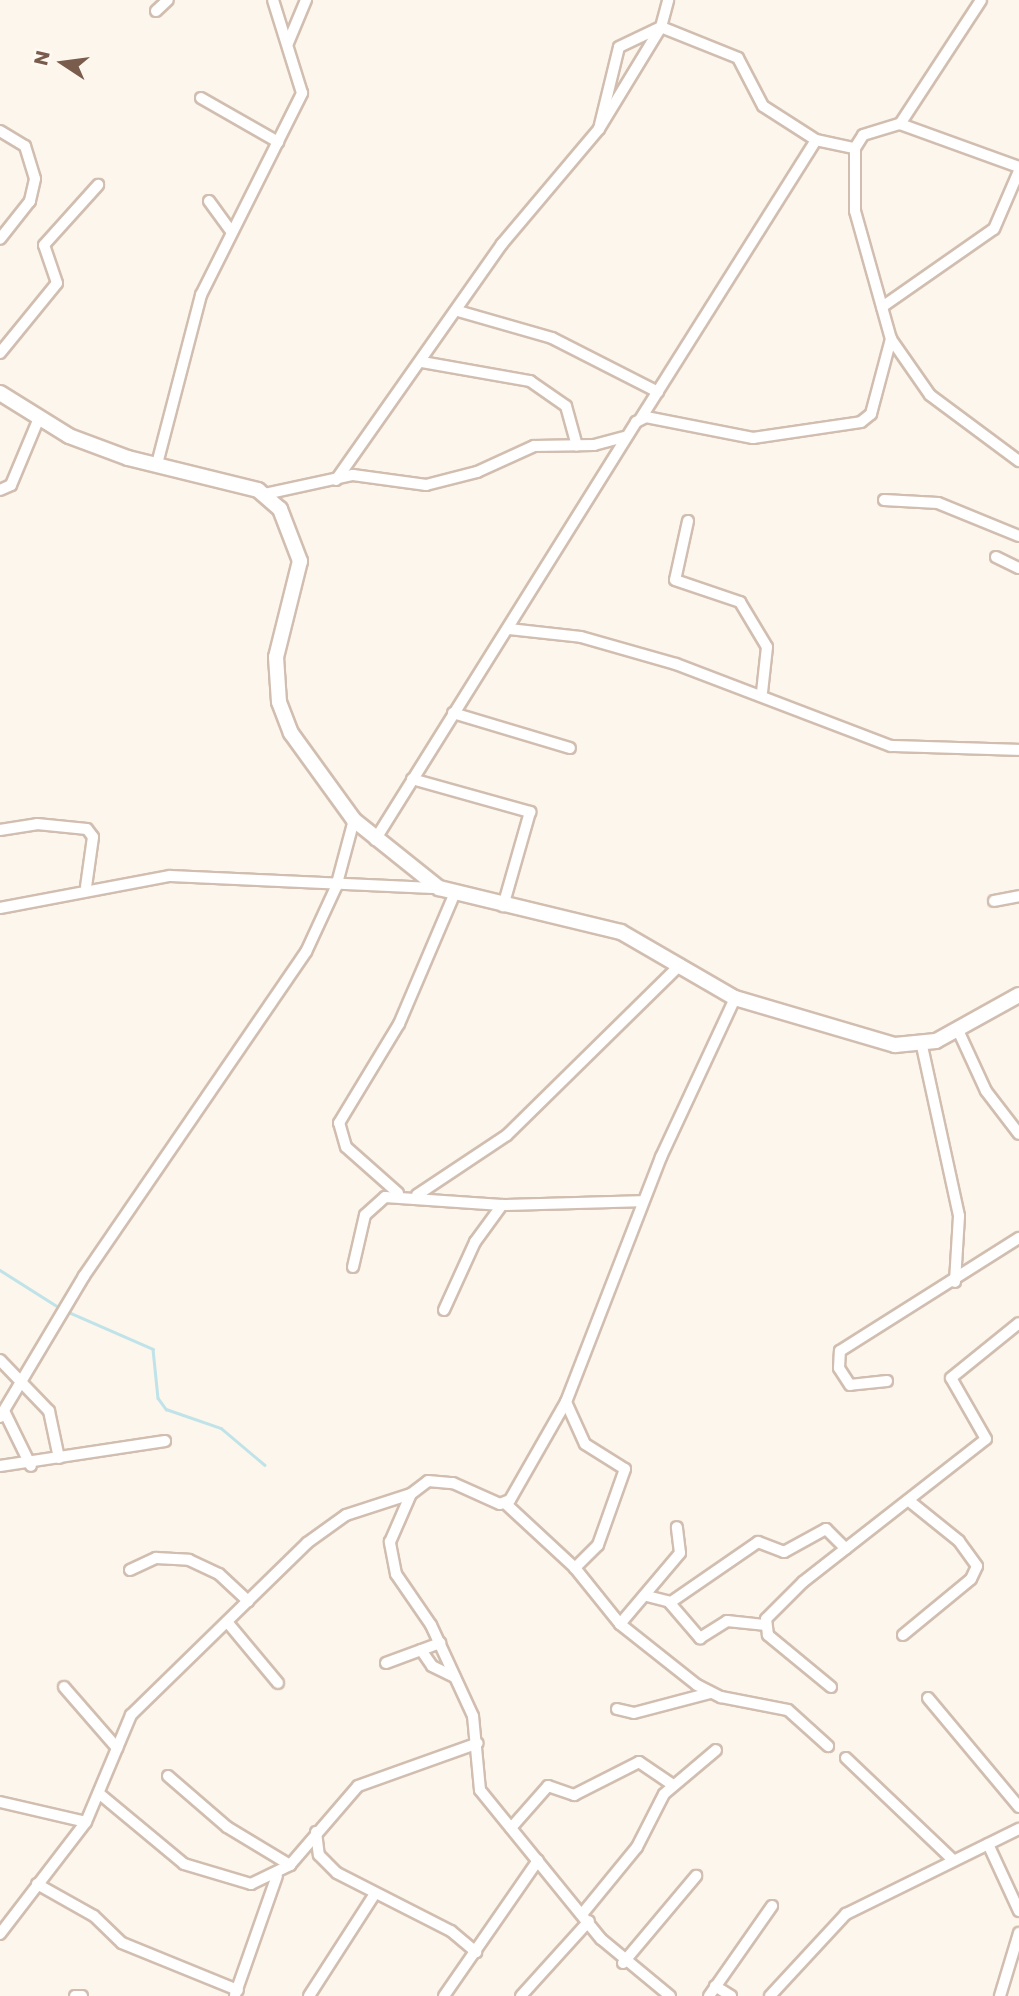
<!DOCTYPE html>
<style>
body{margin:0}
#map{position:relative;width:1019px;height:1996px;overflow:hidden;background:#fdf6ec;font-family:Poppins,sans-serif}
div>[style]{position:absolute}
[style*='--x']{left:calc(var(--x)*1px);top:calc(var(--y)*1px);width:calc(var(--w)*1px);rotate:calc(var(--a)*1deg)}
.stream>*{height:2.5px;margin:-1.25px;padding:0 1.25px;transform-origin:1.25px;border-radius:1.25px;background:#bfe3e8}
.roads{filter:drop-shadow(2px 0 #d1beb0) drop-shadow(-2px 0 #d1beb0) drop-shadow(0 2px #d1beb0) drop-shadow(0 -2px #d1beb0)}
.minor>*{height:10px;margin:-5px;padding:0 5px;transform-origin:5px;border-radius:5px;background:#fff}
.tertiary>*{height:14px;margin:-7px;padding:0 7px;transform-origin:7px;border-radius:7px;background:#fff}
span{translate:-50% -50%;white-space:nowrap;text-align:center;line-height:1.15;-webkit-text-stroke:7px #fffaf3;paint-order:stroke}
.north{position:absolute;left:28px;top:28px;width:70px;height:70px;-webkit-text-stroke:5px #fffaf3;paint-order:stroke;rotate:283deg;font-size:19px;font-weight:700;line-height:28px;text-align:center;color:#7a5c4d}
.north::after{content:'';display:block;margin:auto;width:24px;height:32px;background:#7a5c4d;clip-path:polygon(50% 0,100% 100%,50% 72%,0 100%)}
</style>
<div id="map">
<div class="stream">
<div style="--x:0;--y:1270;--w:71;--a:32.3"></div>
<div style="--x:66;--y:1311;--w:95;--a:23.6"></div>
<div style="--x:153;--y:1349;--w:49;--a:84.2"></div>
<div style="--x:158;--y:1398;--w:14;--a:54"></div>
<div style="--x:166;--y:1409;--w:58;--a:19.1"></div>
<div style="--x:221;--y:1428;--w:57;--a:40.1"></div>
</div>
<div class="roads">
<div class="minor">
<div style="--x:156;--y:11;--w:16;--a:-43"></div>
<div style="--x:288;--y:43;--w:47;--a:-67.3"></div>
<div style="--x:201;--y:98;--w:89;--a:29.7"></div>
<div style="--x:900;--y:124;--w:127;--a:19.9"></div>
<div style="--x:599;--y:129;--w:84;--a:-76.3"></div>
<div style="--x:619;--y:47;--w:47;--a:-25.5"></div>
<div style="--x:661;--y:27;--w:83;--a:21.9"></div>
<div style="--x:738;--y:58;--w:54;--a:62.5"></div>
<div style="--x:763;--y:106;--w:63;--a:32.7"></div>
<div style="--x:816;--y:140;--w:40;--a:12"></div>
<div style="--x:855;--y:148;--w:63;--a:90"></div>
<div style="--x:855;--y:211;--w:133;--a:74.3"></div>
<div style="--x:891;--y:339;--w:68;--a:55.1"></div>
<div style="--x:930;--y:395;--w:111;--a:36.6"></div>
<div style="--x:0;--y:131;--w:29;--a:31"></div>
<div style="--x:25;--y:146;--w:34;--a:73"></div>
<div style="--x:35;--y:179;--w:23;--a:103"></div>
<div style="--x:30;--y:201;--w:48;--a:128.3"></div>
<div style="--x:855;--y:148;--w:15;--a:-58"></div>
<div style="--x:863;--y:135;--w:39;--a:-17"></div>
<div style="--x:900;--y:124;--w:148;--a:-56.8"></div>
<div style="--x:209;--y:201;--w:37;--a:54"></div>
<div style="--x:882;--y:307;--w:136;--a:-34.9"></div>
<div style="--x:994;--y:229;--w:63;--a:-66.7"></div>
<div style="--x:458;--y:311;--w:98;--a:16"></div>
<div style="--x:552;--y:338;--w:119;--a:27"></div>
<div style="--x:0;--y:353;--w:90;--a:-50.8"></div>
<div style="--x:57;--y:283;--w:40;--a:-108.9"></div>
<div style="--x:44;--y:245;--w:81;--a:-48"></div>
<div style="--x:422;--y:362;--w:110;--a:10"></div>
<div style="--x:530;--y:381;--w:44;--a:34.8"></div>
<div style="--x:566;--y:406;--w:41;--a:74.6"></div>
<div style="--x:641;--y:418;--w:328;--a:-57.8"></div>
<div style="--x:157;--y:464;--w:175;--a:-75.4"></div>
<div style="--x:201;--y:295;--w:226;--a:-63.4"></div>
<div style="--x:302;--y:93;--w:97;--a:-107.3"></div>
<div style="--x:336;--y:480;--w:289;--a:-54.9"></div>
<div style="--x:502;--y:244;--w:150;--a:-49.9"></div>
<div style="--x:599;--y:129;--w:119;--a:-58.7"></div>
<div style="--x:661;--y:27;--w:28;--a:-75"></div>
<div style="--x:0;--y:490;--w:12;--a:-24"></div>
<div style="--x:11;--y:485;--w:73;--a:-67.3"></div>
<div style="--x:265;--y:494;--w:90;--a:-12.2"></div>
<div style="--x:353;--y:475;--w:74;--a:7.8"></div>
<div style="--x:426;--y:485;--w:53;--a:-14.3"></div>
<div style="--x:477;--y:472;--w:63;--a:-24.5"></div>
<div style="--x:534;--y:446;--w:60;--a:-1"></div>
<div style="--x:594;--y:445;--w:31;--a:-15"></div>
<div style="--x:884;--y:500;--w:54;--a:3.2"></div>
<div style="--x:938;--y:503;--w:87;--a:22.2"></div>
<div style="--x:688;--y:521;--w:60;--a:102.4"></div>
<div style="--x:675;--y:580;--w:69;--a:18.7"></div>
<div style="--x:740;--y:602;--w:52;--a:59"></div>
<div style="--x:767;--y:647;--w:45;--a:96.3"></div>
<div style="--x:996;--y:557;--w:25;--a:26"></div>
<div style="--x:509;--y:629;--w:72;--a:6.3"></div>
<div style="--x:581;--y:637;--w:99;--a:15.9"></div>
<div style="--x:676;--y:664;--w:230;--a:20.9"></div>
<div style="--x:891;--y:746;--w:128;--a:1.8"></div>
<div style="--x:453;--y:713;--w:122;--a:16.7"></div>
<div style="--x:412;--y:779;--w:123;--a:15.6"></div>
<div style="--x:530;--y:812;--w:98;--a:106"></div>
<div style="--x:0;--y:830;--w:37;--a:-9"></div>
<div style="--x:37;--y:824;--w:50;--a:5.7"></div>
<div style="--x:87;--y:829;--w:10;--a:53"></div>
<div style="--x:93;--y:837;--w:50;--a:98"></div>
<div style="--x:375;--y:840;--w:493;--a:-58"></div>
<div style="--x:636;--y:422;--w:11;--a:-27"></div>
<div style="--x:646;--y:417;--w:109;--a:11.1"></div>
<div style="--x:753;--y:438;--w:109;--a:-8.4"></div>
<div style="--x:861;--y:422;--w:13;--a:-39"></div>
<div style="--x:871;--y:414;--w:78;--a:-75.1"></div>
<div style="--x:994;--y:901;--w:25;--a:-11"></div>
<div style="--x:0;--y:908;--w:173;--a:-10.7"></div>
<div style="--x:170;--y:876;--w:269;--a:2.6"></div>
<div style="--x:957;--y:1028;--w:69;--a:65.3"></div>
<div style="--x:986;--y:1091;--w:54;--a:52.5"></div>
<div style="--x:922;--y:1046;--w:174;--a:77.7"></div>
<div style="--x:959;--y:1216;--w:66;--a:93.5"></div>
<div style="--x:398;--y:1193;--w:69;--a:-138.5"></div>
<div style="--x:346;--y:1147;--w:25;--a:-106"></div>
<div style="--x:339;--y:1123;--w:116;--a:-58.8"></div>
<div style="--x:399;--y:1024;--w:142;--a:-66.9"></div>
<div style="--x:417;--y:1195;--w:108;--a:-33.7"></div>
<div style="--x:507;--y:1135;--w:243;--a:-44.5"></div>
<div style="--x:353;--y:1267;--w:53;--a:-77"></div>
<div style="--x:365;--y:1215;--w:27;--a:-42"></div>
<div style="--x:385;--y:1197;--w:117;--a:3.9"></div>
<div style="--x:444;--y:1310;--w:75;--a:-65.5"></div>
<div style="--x:475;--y:1242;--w:46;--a:-53.9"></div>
<div style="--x:502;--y:1205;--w:141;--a:-1.6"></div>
<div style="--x:0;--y:1360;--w:71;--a:46.1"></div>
<div style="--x:49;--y:1411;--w:48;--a:78"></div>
<div style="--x:887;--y:1381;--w:37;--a:174"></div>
<div style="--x:850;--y:1385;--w:20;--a:-123"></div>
<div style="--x:839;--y:1368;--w:17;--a:-87"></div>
<div style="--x:840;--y:1351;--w:212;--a:-32.3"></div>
<div style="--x:566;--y:1402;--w:46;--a:65.7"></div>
<div style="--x:585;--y:1444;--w:47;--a:32"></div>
<div style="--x:625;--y:1469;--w:81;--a:109.6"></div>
<div style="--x:598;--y:1545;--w:33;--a:135"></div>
<div style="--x:4;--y:1411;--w:61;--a:63.9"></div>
<div style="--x:0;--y:1417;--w:164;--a:-59.2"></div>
<div style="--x:84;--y:1276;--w:393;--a:-55.6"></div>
<div style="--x:306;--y:952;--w:72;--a:-65.2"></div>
<div style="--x:336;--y:887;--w:69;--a:-75"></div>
<div style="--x:0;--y:1466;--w:167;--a:-8.6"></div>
<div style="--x:506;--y:1504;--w:94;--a:42.8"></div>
<div style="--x:575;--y:1568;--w:72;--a:51.2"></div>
<div style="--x:620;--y:1624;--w:98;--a:38.4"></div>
<div style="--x:697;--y:1685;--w:27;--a:27"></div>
<div style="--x:721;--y:1697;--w:68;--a:11"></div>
<div style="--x:788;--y:1710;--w:54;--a:42"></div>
<div style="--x:130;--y:1570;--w:29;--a:-25"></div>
<div style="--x:156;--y:1558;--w:33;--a:3"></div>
<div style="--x:189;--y:1560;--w:33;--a:25"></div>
<div style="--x:219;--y:1574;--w:40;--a:43"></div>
<div style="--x:647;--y:1596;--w:25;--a:14"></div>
<div style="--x:671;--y:1602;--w:106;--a:-34.6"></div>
<div style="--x:758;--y:1542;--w:28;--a:21"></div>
<div style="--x:784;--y:1552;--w:48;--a:-28.7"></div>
<div style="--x:826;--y:1529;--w:28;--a:45"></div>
<div style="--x:669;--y:1602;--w:48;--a:49.3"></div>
<div style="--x:700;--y:1638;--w:32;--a:-32"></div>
<div style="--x:727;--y:1621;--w:37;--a:6"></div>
<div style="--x:228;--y:1623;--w:78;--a:50.2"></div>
<div style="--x:620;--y:1624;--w:93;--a:-49.8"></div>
<div style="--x:680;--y:1553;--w:26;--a:-97"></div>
<div style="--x:903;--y:1635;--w:88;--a:-39.5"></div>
<div style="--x:971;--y:1579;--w:14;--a:-65"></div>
<div style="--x:977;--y:1566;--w:31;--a:-126"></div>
<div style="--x:959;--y:1541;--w:65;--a:-141.2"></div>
<div style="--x:421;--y:1650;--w:19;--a:55"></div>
<div style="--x:432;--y:1666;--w:25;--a:26"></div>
<div style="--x:386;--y:1663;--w:58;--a:-20.3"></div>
<div style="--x:64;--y:1687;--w:81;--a:49"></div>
<div style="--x:831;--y:1687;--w:82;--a:-140.5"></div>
<div style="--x:768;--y:1635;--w:16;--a:-97"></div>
<div style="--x:766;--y:1619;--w:52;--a:-45"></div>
<div style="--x:803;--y:1582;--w:232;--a:-38"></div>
<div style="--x:986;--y:1439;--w:70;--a:-119.8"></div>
<div style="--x:951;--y:1378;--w:87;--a:-39"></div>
<div style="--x:928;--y:1698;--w:142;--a:50.1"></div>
<div style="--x:617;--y:1709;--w:17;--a:13"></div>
<div style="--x:634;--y:1713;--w:79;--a:-14.7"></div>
<div style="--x:846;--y:1758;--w:148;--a:43.6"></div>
<div style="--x:168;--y:1776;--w:78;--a:40.8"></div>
<div style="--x:227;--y:1827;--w:74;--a:31.1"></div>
<div style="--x:101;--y:1795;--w:108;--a:39.7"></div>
<div style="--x:184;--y:1864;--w:70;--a:16.6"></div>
<div style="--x:251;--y:1884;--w:43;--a:-26"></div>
<div style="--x:290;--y:1865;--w:104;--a:-49.3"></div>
<div style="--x:358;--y:1786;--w:127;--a:-19.7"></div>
<div style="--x:0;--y:1802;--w:88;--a:13.1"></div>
<div style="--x:511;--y:1828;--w:56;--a:-48.6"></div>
<div style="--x:548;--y:1786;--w:28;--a:19"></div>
<div style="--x:574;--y:1795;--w:73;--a:-26.9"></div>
<div style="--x:639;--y:1762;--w:41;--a:34.1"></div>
<div style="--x:316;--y:1832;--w:23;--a:83"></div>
<div style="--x:319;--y:1855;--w:25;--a:45"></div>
<div style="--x:337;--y:1873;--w:128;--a:27"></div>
<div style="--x:451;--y:1931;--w:33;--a:40"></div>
<div style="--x:988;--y:1844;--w:74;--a:65.2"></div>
<div style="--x:37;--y:1884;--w:65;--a:29.3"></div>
<div style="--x:94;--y:1916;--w:39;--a:44"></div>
<div style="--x:122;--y:1943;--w:125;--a:22.1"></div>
<div style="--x:583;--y:1913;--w:85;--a:-50.7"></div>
<div style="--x:637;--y:1847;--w:59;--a:-63"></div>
<div style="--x:664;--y:1794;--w:68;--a:-40.2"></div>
<div style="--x:0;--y:1934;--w:141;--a:-52.5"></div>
<div style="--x:86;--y:1822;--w:116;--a:-67.2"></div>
<div style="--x:131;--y:1715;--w:246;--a:-44.3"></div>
<div style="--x:307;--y:1543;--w:48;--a:-35.7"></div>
<div style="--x:346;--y:1515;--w:68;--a:-17.9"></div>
<div style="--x:623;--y:1963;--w:114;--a:-50"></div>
<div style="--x:715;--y:1986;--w:19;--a:32"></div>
<div style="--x:235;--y:1995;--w:126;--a:-70.6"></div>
<div style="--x:75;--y:1996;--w:7;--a:0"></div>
<div style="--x:309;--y:1996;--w:120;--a:-57.2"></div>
<div style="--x:444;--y:1996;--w:165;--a:-55.3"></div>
<div style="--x:521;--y:1996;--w:101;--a:-47.8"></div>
<div style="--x:670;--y:1996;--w:89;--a:-140.4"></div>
<div style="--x:601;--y:1939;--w:192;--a:-129.1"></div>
<div style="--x:480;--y:1790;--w:74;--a:-95.4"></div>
<div style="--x:473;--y:1716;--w:100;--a:-114.8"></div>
<div style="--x:431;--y:1625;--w:62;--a:-124.5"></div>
<div style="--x:396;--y:1574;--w:33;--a:-101"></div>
<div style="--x:390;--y:1542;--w:52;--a:-66.4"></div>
<div style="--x:411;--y:1494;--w:21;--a:-37"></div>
<div style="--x:428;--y:1481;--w:25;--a:5"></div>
<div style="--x:453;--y:1483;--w:51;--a:24.1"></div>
<div style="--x:500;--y:1504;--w:11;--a:-22"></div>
<div style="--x:510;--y:1500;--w:113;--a:-60.3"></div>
<div style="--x:566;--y:1402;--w:263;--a:-68.8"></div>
<div style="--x:661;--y:1157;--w:175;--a:-65"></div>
<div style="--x:709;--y:1996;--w:110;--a:-55"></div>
<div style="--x:770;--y:1996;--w:112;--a:-47.2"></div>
<div style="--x:846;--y:1914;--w:193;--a:-26.2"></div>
<div style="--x:1000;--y:1996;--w:66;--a:-73.2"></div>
</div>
<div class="tertiary">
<div style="--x:0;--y:393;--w:81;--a:31.9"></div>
<div style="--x:69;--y:436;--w:63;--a:20.4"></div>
<div style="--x:128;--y:458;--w:134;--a:13.8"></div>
<div style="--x:258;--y:490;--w:29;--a:41"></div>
<div style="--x:280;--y:509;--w:56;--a:69"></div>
<div style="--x:300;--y:561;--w:99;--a:104"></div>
<div style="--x:276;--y:657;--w:45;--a:86.2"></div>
<div style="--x:279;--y:702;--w:33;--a:69"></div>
<div style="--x:291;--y:733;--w:107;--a:54.1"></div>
<div style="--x:354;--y:820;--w:109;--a:38.7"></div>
<div style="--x:439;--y:888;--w:187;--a:13.6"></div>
<div style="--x:621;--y:932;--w:132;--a:30.1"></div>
<div style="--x:735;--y:998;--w:167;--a:16.4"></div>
<div style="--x:895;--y:1045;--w:41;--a:-5.6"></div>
<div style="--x:936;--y:1041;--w:95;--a:-29"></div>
</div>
</div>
<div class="north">N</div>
</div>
